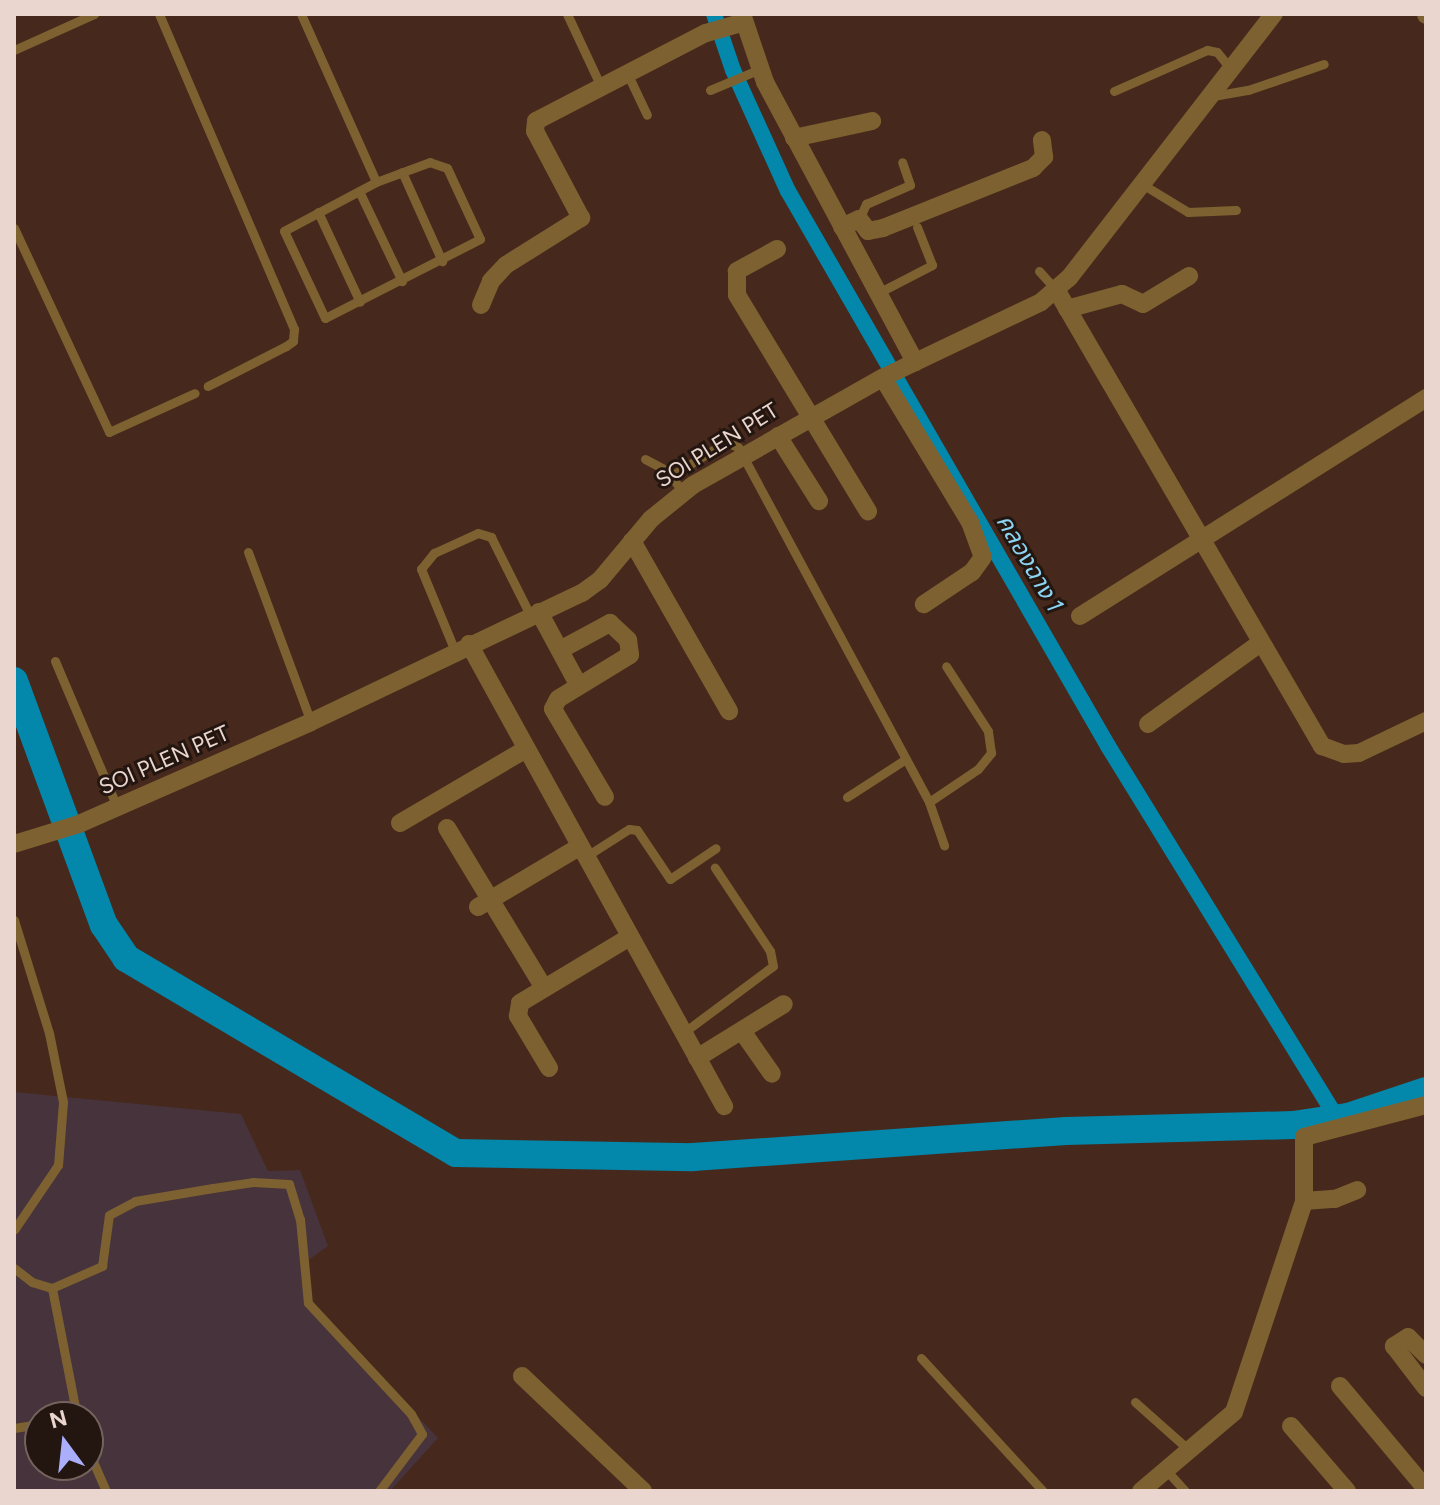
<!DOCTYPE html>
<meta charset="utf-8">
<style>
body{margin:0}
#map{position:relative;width:1440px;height:1505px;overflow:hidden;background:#46291c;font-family:Figtree,"Noto Sans Thai",sans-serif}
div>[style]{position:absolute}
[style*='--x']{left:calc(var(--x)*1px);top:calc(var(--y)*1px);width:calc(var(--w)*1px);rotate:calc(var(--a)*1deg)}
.industrial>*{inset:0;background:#46333b}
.canal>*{height:16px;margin:-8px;padding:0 8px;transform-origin:8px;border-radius:8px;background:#0387aa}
.river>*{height:28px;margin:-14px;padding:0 14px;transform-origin:14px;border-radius:14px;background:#0387aa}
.service>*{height:9px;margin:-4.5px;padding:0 4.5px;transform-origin:4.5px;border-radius:4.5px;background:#7d6130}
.minor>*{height:18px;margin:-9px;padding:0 9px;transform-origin:9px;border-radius:9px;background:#7d6130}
span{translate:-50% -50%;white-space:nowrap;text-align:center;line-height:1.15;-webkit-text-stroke:6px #231610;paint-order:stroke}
.street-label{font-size:22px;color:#ead6ce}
.water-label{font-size:24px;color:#8cd5f2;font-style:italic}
.frame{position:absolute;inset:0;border:16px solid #ead6ce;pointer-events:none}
.north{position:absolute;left:24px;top:1401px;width:80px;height:80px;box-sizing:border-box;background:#231610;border:2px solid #73635c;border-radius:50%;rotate:345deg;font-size:22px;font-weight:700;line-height:32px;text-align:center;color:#ead6ce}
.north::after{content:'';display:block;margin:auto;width:28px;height:36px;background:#abaffb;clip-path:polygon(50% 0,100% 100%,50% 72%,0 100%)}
</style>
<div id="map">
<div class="industrial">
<div style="clip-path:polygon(evenodd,14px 1092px,241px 1114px,268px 1171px,300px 1170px,328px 1246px,307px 1261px,308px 1301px,438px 1438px,390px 1491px,14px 1491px,14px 1092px,40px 1417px,88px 1417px,88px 1465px,40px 1465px,40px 1417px)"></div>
</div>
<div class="canal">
<div style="--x:714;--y:14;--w:59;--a:71.3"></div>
<div style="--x:733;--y:70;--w:133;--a:65.6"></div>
<div style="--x:788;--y:191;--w:641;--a:60.03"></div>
<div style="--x:1108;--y:746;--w:437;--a:58.4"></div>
</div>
<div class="river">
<div style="--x:14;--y:681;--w:260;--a:69.8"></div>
<div style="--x:104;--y:925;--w:40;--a:56"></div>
<div style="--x:126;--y:958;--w:383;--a:30.6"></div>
<div style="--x:456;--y:1153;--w:237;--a:1"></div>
<div style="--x:693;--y:1157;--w:374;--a:-4"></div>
<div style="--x:1066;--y:1131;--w:227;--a:-1.5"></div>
<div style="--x:1293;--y:1125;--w:56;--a:-8.3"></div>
<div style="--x:1348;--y:1117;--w:82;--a:-18.4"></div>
</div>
<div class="service">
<div style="--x:159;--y:14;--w:343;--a:66.8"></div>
<div style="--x:294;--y:329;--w:12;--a:95"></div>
<div style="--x:293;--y:341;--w:9;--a:144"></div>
<div style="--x:286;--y:346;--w:88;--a:152.9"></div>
<div style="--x:301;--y:14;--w:184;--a:65.9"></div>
<div style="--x:376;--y:182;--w:104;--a:152"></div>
<div style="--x:284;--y:231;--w:96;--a:64.8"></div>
<div style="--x:325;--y:318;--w:174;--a:-27"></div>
<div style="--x:480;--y:239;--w:78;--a:-114.9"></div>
<div style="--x:447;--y:168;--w:18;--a:-161"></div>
<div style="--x:430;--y:162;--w:58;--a:159.7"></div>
<div style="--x:567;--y:14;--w:71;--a:64.9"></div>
<div style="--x:14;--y:50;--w:88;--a:-24.2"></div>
<div style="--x:628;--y:75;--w:44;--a:64.6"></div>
<div style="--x:710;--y:90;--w:54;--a:-22.8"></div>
<div style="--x:1114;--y:91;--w:102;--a:-23.8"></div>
<div style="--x:1207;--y:50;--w:10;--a:11"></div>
<div style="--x:1217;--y:52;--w:22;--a:51"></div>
<div style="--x:1213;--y:96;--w:36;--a:-10"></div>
<div style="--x:1248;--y:90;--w:80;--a:-18.9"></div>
<div style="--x:402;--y:172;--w:98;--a:65.8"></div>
<div style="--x:1142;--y:184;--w:54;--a:31.3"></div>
<div style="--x:1188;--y:212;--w:48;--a:-2.4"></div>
<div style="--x:359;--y:191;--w:100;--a:64.5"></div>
<div style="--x:318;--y:212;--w:99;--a:65"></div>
<div style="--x:859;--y:219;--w:17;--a:-65"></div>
<div style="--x:866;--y:204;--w:48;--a:-23.4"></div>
<div style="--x:910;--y:185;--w:24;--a:-109"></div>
<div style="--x:14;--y:228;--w:225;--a:65"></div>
<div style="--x:109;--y:432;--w:94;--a:-24.4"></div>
<div style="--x:1039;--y:271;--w:27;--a:48"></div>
<div style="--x:878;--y:293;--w:61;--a:-27.4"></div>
<div style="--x:932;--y:265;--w:41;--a:-111.5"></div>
<div style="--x:645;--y:459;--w:24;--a:28"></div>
<div style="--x:666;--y:470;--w:28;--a:52"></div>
<div style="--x:671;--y:476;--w:65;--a:-31.7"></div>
<div style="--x:726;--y:442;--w:13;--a:23"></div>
<div style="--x:738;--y:447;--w:403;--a:61.7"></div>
<div style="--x:929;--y:802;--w:46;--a:70.8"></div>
<div style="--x:248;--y:552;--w:181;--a:69.7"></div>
<div style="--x:455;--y:651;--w:89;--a:-112.5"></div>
<div style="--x:421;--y:569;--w:21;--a:-51"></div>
<div style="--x:434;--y:553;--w:48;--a:-24.4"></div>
<div style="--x:478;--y:533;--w:14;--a:17"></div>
<div style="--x:491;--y:537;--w:89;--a:63.4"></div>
<div style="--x:55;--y:661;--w:159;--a:67"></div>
<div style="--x:847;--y:797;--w:70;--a:-32.8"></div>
<div style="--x:929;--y:802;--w:59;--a:-34"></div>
<div style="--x:978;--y:769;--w:21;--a:-51"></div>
<div style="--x:991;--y:753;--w:22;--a:-98"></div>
<div style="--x:988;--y:731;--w:77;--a:-122.9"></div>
<div style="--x:585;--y:857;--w:52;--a:-32.5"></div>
<div style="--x:629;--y:829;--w:8;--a:7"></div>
<div style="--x:637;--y:830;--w:59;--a:56"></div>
<div style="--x:670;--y:879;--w:55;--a:-34"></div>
<div style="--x:14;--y:920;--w:118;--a:72.8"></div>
<div style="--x:49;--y:1033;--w:70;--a:78.5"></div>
<div style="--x:63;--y:1102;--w:63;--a:94.5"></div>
<div style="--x:58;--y:1165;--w:78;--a:124.1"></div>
<div style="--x:683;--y:1033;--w:112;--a:-36.7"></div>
<div style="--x:773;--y:966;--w:15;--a:-101"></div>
<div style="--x:770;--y:951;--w:100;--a:-123.5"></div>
<div style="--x:14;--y:1268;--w:23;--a:38"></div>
<div style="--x:32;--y:1282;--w:21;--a:17"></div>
<div style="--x:921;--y:1358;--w:180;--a:47.5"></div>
<div style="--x:1135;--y:1402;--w:74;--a:41.7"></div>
<div style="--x:77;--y:1417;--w:131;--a:-101"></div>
<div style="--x:52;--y:1288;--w:55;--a:-23.7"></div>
<div style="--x:102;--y:1266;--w:51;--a:-82.2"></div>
<div style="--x:109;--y:1215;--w:30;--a:-28"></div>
<div style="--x:135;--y:1201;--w:79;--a:-9.5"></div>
<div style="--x:213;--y:1188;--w:40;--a:-8.5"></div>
<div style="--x:253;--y:1182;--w:36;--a:3"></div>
<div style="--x:289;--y:1184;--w:37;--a:73"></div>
<div style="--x:300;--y:1219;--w:84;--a:84.6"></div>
<div style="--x:308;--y:1303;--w:151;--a:47.1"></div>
<div style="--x:411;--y:1414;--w:23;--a:61"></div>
<div style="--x:422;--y:1434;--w:71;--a:127"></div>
<div style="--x:14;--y:1428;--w:26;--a:-9"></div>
<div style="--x:88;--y:1450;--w:45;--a:66.3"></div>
<div style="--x:1167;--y:1471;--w:27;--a:48"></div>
</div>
<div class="minor">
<div style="--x:742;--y:14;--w:72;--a:71.3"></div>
<div style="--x:765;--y:82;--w:318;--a:61.8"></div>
<div style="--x:1426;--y:14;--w:1;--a:90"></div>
<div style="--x:794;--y:138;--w:80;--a:-12.3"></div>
<div style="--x:842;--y:227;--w:19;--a:-25"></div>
<div style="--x:859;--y:219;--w:15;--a:53"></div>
<div style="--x:868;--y:231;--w:15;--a:-11"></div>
<div style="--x:883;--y:228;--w:162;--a:-21.8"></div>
<div style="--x:1033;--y:168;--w:16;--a:-45"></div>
<div style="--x:1044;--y:157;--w:17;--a:-97"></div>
<div style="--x:777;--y:249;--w:46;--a:151.2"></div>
<div style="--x:737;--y:271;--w:24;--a:90"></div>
<div style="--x:737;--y:295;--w:253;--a:58.8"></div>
<div style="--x:1057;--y:291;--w:527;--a:59.78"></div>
<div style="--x:1322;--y:746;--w:23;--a:20"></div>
<div style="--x:1344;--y:754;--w:15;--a:-4"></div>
<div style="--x:1359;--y:753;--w:74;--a:-25.5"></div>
<div style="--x:481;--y:305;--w:26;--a:-67"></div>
<div style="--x:491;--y:281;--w:22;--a:-47"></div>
<div style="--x:506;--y:265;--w:89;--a:-32.1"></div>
<div style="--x:581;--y:218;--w:98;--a:-117.9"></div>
<div style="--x:535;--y:131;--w:10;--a:-84"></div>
<div style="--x:536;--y:121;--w:191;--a:-27.4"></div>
<div style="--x:706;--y:33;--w:40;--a:-16"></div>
<div style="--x:1067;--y:309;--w:57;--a:-15.3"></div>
<div style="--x:1122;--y:294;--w:23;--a:25"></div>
<div style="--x:1143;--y:304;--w:54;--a:-31.3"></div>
<div style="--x:883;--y:378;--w:168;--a:58.9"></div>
<div style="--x:970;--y:522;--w:37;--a:70"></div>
<div style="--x:983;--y:557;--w:19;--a:126"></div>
<div style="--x:972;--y:572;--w:58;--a:146.3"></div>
<div style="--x:778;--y:436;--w:77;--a:57.8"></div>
<div style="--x:632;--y:541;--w:196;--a:60.3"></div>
<div style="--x:539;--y:612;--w:84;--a:61.6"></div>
<div style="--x:1080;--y:616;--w:409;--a:-32.2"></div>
<div style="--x:469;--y:644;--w:528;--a:61.1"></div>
<div style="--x:560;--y:650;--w:57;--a:-28.4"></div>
<div style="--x:610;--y:623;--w:25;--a:43"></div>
<div style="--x:628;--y:640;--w:15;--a:82"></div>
<div style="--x:630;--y:655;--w:84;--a:148.6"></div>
<div style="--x:558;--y:699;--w:11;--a:117"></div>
<div style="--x:553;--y:709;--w:102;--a:59.4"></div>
<div style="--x:1148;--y:724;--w:137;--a:-35.8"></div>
<div style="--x:400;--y:823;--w:146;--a:-30.4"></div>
<div style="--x:447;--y:828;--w:187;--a:58.8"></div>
<div style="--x:14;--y:844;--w:68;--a:-17.1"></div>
<div style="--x:79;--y:824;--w:253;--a:-23.7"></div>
<div style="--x:311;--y:722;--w:300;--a:-25.5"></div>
<div style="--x:582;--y:593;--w:22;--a:-36"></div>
<div style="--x:600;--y:580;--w:80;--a:-50.1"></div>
<div style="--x:651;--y:519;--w:54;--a:-39"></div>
<div style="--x:693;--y:485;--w:219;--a:-29.5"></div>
<div style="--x:884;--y:377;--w:174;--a:-25.5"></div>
<div style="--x:1041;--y:302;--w:37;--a:-41"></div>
<div style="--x:1069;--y:278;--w:334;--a:-52.2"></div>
<div style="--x:478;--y:907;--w:117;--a:-30.7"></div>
<div style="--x:742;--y:1031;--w:52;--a:55.1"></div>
<div style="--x:697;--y:1058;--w:102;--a:-31.8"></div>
<div style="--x:549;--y:1068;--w:61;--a:-120.8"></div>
<div style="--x:518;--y:1016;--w:13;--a:-81"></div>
<div style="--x:520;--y:1003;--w:128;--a:-31"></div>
<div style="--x:1304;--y:1201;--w:64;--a:-90"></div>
<div style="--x:1304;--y:1137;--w:126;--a:-14.7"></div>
<div style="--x:1426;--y:1355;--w:25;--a:-135"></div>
<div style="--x:1408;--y:1337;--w:17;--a:147"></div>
<div style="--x:1394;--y:1346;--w:53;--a:52.7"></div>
<div style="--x:522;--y:1376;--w:167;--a:43.5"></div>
<div style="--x:1340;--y:1386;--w:134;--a:50.1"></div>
<div style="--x:1291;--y:1426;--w:86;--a:49.3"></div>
<div style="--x:1141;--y:1491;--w:122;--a:-40.3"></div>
<div style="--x:1234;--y:1412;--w:222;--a:-71.6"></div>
<div style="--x:1304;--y:1201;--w:31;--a:-4"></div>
<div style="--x:1335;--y:1199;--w:24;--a:-22"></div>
</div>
<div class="street-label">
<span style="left:717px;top:445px;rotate:-32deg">SOI PLEN PET</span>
<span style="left:164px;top:760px;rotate:-24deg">SOI PLEN PET</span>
</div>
<div class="water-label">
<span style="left:1030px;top:563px;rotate:60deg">คลองฉาง 1</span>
</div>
<div class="frame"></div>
<div class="north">N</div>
</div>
